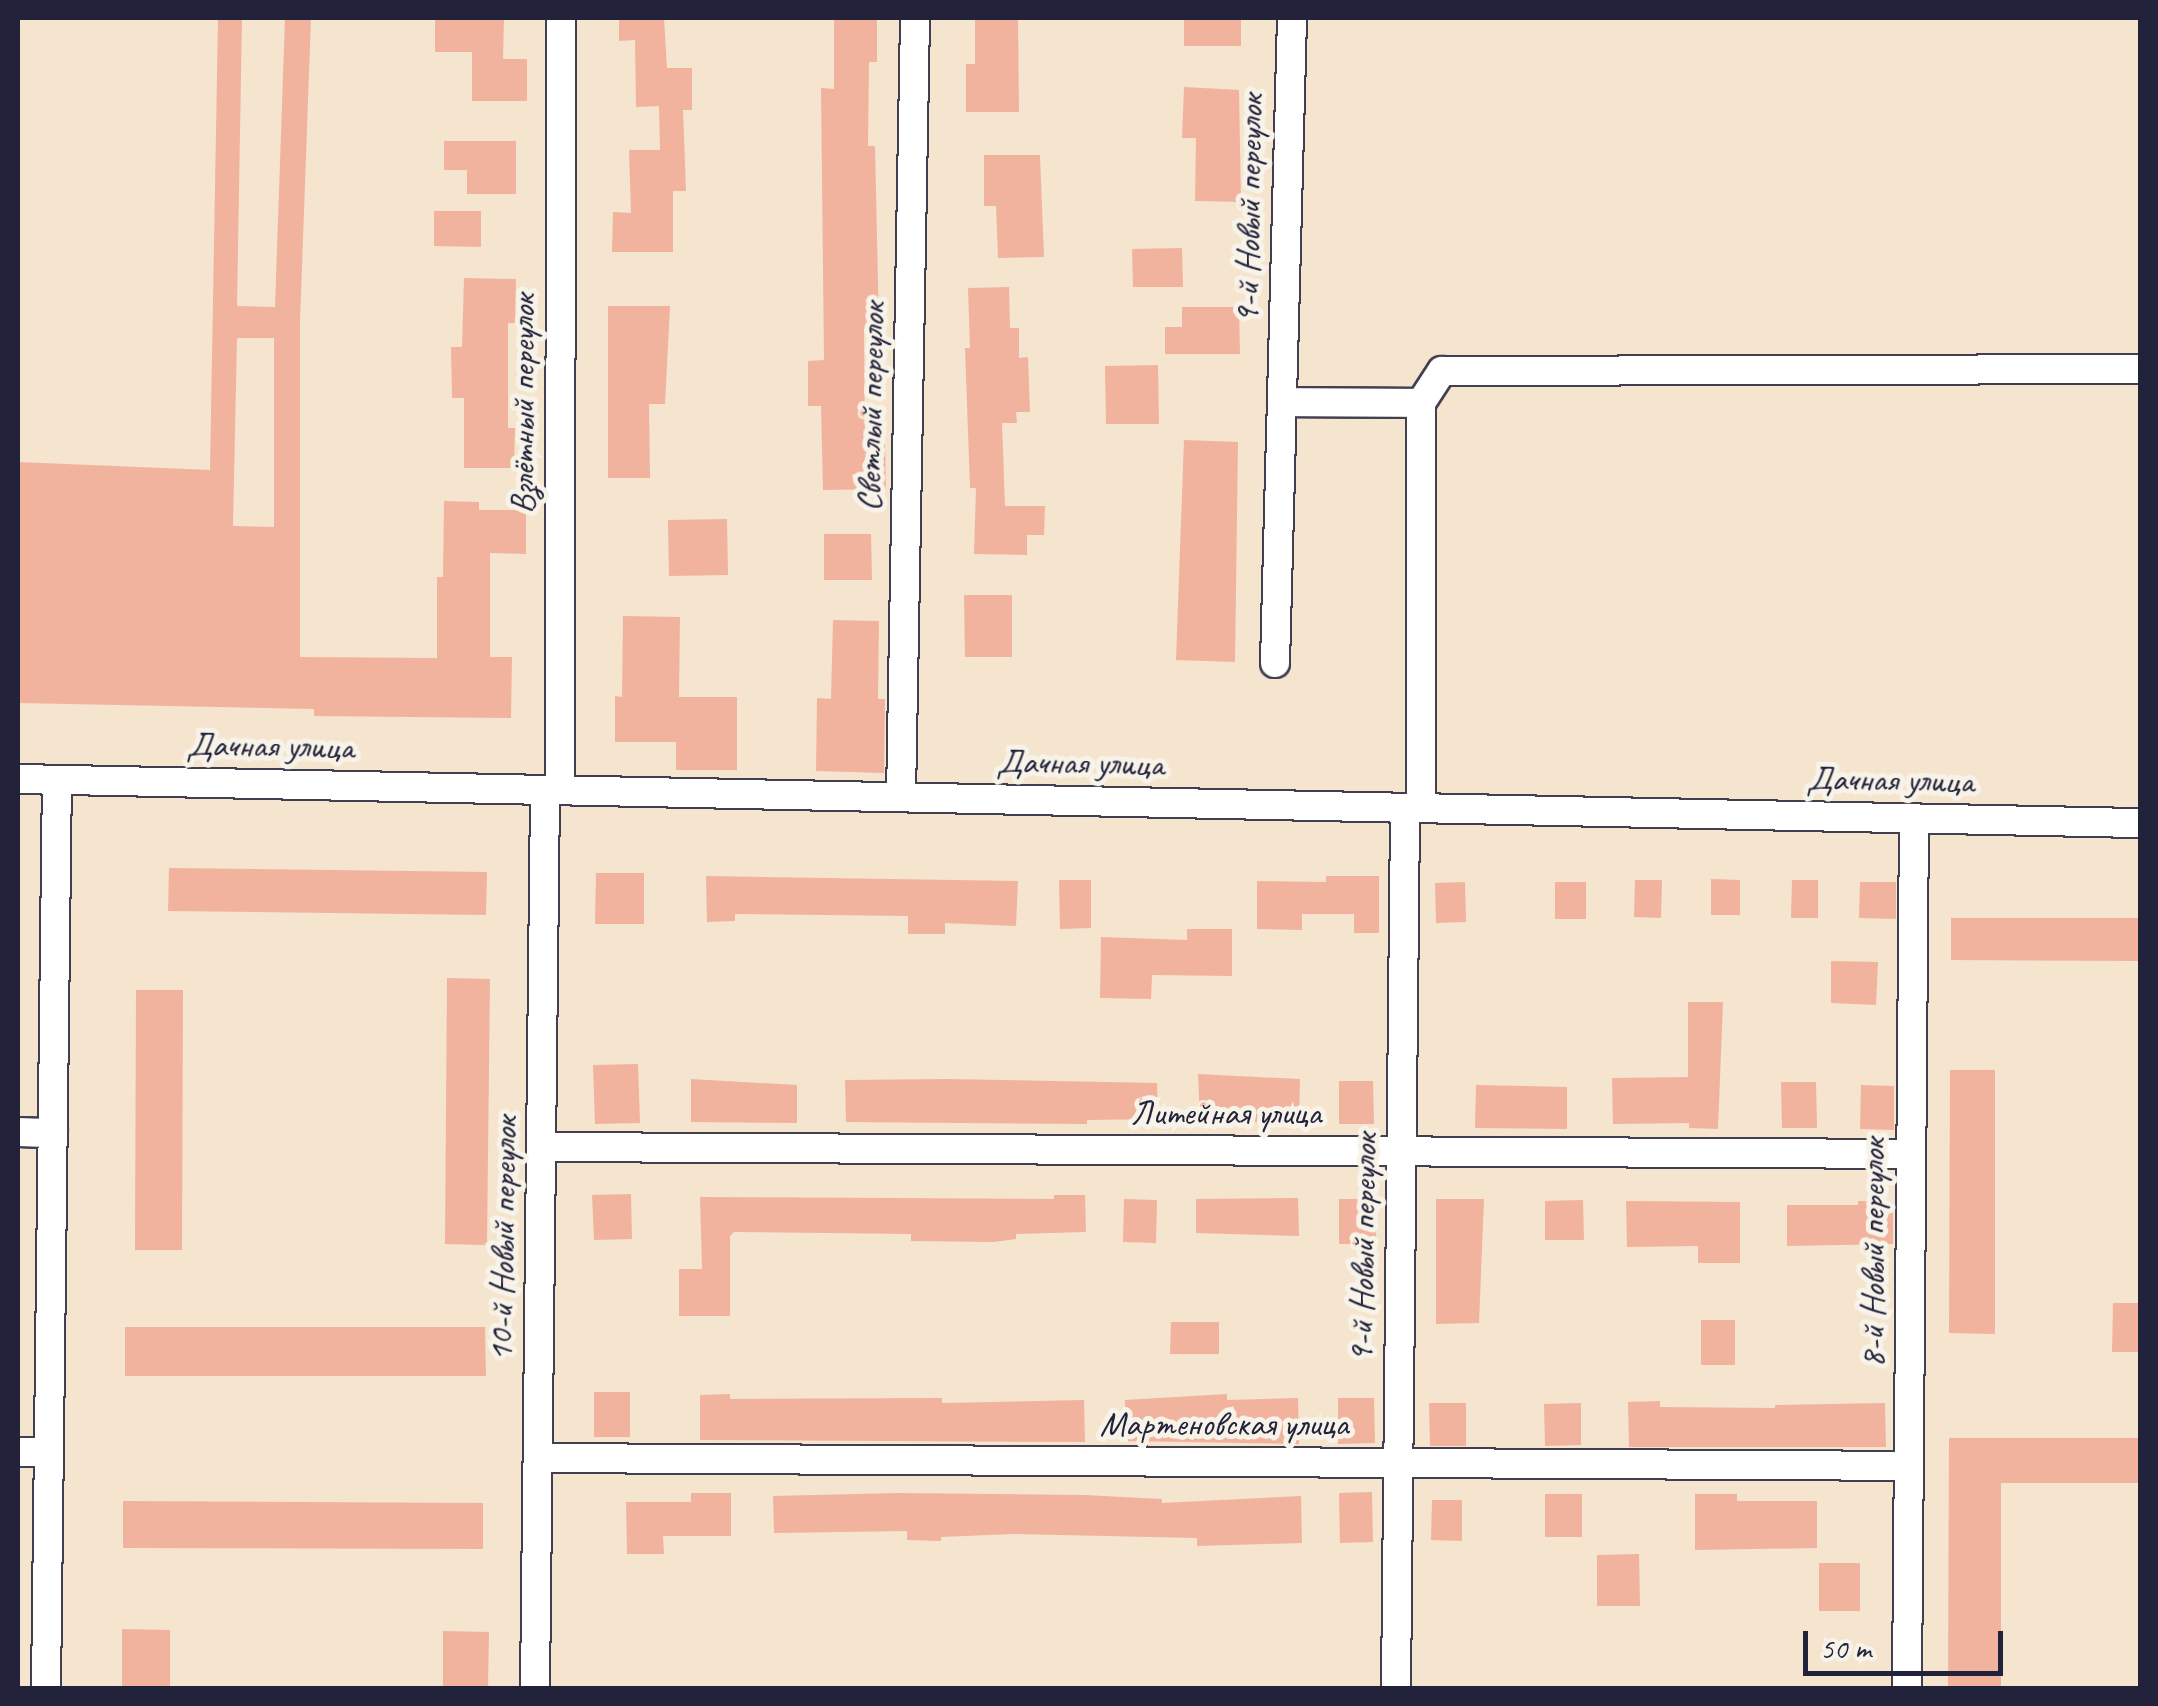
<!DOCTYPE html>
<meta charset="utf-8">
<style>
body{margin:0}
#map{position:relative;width:2158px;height:1706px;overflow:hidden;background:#f5e4ce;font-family:Caveat,sans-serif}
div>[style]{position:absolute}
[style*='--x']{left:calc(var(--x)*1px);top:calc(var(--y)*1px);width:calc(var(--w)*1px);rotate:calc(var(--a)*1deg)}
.building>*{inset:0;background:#f1b39e}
.roads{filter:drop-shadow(2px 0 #423f51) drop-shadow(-2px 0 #423f51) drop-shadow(0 2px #423f51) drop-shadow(0 -2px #423f51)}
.minor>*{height:28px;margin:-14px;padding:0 14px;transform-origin:14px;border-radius:14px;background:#fff}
span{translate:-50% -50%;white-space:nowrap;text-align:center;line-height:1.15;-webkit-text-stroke:10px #f7f3e8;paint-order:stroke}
.street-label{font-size:35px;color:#22223b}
.frame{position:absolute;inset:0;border:20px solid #22223b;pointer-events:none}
.scale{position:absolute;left:1803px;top:1631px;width:200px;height:45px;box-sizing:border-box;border:5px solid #22223b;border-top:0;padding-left:12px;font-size:30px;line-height:35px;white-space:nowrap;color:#22223b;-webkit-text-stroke:8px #f7f3e8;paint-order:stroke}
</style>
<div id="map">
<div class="building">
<div style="clip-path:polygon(evenodd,218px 18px,242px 18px,237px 306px,275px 307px,285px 18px,311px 18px,300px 322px,300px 657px,437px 658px,437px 577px,443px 577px,444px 501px,479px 502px,479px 510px,526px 510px,526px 554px,490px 553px,490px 657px,512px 657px,511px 718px,314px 716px,314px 709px,18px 703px,18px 462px,210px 470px,218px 18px,237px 338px,274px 338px,274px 527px,233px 526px,237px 338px)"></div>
<div style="clip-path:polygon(435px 18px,504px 18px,503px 59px,527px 59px,527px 101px,472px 101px,472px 52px,435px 52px)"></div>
<div style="clip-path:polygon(619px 18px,664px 18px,667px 68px,692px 68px,692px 110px,683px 110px,686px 191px,673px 191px,673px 252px,612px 252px,613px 212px,631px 213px,629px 150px,660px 150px,659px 106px,636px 107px,635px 40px,619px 41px)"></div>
<div style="clip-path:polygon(834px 18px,877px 18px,877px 62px,869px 62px,868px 146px,875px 146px,879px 329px,864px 329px,865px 444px,885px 443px,886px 489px,823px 490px,821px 406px,808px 406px,808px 361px,824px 360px,821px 88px,834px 89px)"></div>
<div style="clip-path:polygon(975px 18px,1018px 18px,1019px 112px,966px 112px,966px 64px,975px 64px)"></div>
<div style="clip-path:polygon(1184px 18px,1241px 18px,1241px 46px,1184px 46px)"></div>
<div style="clip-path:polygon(1184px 87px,1239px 90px,1241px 202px,1195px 201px,1196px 138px,1182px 138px)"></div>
<div style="clip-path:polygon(444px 141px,516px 141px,516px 194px,467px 194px,467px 170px,444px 170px)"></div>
<div style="clip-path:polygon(984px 155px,1040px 155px,1044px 257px,998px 258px,996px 206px,984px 206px)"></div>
<div style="clip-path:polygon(434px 211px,481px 211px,481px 247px,434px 246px)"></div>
<div style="clip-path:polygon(1182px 248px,1183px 287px,1133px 287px,1132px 249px)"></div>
<div style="clip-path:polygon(464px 278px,516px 279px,515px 323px,508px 323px,508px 428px,515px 428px,514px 468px,464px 468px,464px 398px,452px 398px,451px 347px,462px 347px)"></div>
<div style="clip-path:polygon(1009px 287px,1010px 328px,1019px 328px,1019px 358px,1028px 357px,1030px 412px,1016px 412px,1017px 423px,1002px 423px,1005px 506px,1045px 506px,1044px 535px,1027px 535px,1027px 555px,974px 554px,976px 488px,970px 488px,965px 348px,970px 348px,968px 288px)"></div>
<div style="clip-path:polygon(608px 306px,670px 306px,665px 404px,649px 404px,650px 478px,608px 478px)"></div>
<div style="clip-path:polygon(1182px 307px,1239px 307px,1240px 354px,1165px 354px,1165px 327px,1182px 327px)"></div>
<div style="clip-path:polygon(1158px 365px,1159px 424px,1106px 424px,1105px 366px)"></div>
<div style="clip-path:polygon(1184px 440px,1238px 442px,1235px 662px,1176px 660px)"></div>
<div style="clip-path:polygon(727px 519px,728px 575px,669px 576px,668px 520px)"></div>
<div style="clip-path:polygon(824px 534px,871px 534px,872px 580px,824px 580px)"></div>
<div style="clip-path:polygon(964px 595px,1012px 595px,1012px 657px,965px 657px)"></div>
<div style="clip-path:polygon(623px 616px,680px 617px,679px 697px,737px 697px,737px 770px,676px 770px,676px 742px,615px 742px,615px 696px,622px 697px)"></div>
<div style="clip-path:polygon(833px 620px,879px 621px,878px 699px,885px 699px,884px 773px,816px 771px,817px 698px,831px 699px)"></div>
<div style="clip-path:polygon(169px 868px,487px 872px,486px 915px,168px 911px)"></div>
<div style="clip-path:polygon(596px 873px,644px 873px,644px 924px,595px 924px)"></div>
<div style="clip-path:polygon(706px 876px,1018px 881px,1016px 926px,945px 923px,945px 934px,908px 934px,908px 916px,735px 914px,735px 921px,707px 922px)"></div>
<div style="clip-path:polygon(1326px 876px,1379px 876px,1379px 933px,1354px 933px,1354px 914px,1302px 914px,1302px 930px,1257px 929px,1257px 881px,1326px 882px)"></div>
<div style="clip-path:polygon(1711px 879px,1740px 880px,1740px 915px,1711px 915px)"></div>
<div style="clip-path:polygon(1059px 880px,1091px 880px,1091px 928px,1060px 929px)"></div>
<div style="clip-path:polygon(1635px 880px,1662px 880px,1661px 918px,1634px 917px)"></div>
<div style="clip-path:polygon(1792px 880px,1818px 880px,1818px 918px,1791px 918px)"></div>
<div style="clip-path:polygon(1465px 882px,1466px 922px,1436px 923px,1435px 883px)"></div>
<div style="clip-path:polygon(1555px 882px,1586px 882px,1586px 919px,1555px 919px)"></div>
<div style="clip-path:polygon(1860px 882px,1896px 882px,1896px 919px,1859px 918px)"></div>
<div style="clip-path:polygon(1951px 918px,2140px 918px,2140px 961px,1951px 960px)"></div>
<div style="clip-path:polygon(1187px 929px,1232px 929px,1232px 976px,1152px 975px,1151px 999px,1100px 998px,1101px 937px,1187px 940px)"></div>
<div style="clip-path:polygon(1831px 961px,1878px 962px,1876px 1005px,1831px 1003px)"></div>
<div style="clip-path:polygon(447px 978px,490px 979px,487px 1245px,445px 1244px)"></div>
<div style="clip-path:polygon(136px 990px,183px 990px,182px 1250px,135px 1250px)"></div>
<div style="clip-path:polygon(1688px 1002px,1723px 1002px,1718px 1129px,1689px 1128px,1689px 1123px,1613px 1124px,1612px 1078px,1688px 1077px)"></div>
<div style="clip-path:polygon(638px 1064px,640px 1123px,595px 1124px,593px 1065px)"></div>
<div style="clip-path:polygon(1950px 1070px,1995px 1070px,1995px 1334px,1949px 1333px)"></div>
<div style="clip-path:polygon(1198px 1074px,1300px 1079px,1299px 1123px,1200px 1121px)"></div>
<div style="clip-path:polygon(691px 1079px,797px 1085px,797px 1123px,691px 1122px)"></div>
<div style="clip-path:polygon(947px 1079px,1157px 1083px,1158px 1119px,1087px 1120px,1087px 1124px,846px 1122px,845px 1080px)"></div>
<div style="clip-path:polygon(1339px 1081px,1373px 1081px,1374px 1124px,1339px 1124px)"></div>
<div style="clip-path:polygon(1781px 1082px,1816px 1082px,1817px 1128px,1782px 1128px)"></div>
<div style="clip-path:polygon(1476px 1085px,1567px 1087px,1567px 1129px,1475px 1128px)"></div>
<div style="clip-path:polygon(1861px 1085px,1894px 1086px,1894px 1130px,1860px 1129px)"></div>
<div style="clip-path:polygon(631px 1194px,632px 1239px,594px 1240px,592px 1195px)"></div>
<div style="clip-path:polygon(1054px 1195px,1085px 1195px,1086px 1232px,1016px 1234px,1016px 1239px,994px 1242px,911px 1241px,911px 1234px,734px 1232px,730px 1236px,730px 1316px,679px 1316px,679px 1269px,702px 1269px,700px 1197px,1054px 1199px)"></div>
<div style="clip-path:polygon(1298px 1198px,1299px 1236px,1196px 1233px,1196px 1199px)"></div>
<div style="clip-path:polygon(1124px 1199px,1157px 1200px,1156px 1243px,1123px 1242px)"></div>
<div style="clip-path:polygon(1339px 1199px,1375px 1199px,1376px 1244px,1339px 1244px)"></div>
<div style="clip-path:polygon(1436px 1199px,1484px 1199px,1479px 1323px,1436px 1324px)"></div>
<div style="clip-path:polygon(1583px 1200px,1584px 1240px,1545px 1240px,1545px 1201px)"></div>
<div style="clip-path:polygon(1626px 1201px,1740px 1202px,1740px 1263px,1698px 1263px,1698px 1246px,1627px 1247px)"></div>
<div style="clip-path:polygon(1858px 1201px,1893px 1202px,1893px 1244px,1787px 1246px,1787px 1205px,1858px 1205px)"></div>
<div style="clip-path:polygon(2113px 1303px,2140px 1303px,2140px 1352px,2112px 1352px)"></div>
<div style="clip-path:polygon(1701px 1320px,1735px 1320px,1735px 1365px,1701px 1365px)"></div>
<div style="clip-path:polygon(1171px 1322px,1219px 1322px,1219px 1354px,1170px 1354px)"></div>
<div style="clip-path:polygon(125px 1327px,485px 1327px,486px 1376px,125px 1376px)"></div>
<div style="clip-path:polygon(594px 1392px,630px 1392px,630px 1437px,594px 1437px)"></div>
<div style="clip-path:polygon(730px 1394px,730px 1399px,942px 1398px,942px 1403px,1084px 1400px,1085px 1442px,700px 1440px,700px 1395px)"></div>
<div style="clip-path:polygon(1227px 1394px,1227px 1400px,1298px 1398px,1299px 1444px,1125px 1441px,1125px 1400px)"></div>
<div style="clip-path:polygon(1338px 1398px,1374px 1398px,1375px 1443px,1338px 1444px)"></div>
<div style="clip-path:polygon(1660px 1401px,1660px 1407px,1775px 1408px,1775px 1405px,1885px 1403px,1886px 1447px,1629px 1447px,1628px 1402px)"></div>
<div style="clip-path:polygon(1429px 1403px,1466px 1403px,1466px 1446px,1430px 1446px)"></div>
<div style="clip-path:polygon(1581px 1403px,1581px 1445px,1545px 1446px,1544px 1404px)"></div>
<div style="clip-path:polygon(1949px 1438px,2140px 1438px,2140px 1483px,2001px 1483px,2001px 1688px,1948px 1688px)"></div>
<div style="clip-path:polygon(1372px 1492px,1373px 1542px,1340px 1543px,1339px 1493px)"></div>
<div style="clip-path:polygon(691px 1493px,731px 1493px,731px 1536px,663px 1536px,664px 1554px,627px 1554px,626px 1502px,691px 1502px)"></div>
<div style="clip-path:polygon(898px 1493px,1084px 1495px,1162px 1499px,1162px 1503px,1301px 1496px,1302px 1543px,1197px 1546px,1197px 1538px,1014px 1534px,941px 1537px,941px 1541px,907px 1540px,907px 1531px,774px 1533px,773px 1496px)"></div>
<div style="clip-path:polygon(1545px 1494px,1582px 1494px,1582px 1537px,1545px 1537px)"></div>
<div style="clip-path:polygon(1695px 1494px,1737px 1494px,1737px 1501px,1817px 1501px,1817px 1548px,1695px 1550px)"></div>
<div style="clip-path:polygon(1432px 1500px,1462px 1500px,1462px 1541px,1431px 1540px)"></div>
<div style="clip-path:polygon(123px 1501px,483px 1503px,483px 1549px,123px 1548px)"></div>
<div style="clip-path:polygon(1639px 1554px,1640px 1606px,1597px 1606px,1597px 1555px)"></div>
<div style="clip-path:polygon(1819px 1563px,1860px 1563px,1860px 1611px,1819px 1611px)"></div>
<div style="clip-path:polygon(122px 1629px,170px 1630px,170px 1688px,122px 1688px)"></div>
<div style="clip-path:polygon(443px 1631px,489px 1632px,488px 1688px,443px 1688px)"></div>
</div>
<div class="roads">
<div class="minor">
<div style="--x:1282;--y:402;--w:139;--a:0.4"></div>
<div style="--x:1421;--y:403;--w:405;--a:90"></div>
<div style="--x:1421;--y:403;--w:38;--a:-57"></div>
<div style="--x:1442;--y:371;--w:698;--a:-0.16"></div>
<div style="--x:1275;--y:663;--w:645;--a:-88.49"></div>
<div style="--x:18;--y:779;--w:2122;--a:1.19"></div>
<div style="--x:560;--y:790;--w:772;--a:-89.93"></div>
<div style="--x:901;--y:797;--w:779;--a:-88.97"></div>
<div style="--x:18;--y:1132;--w:35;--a:2"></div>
<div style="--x:541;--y:1147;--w:1370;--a:0.29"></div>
<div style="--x:18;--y:1452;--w:31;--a:0"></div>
<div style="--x:538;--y:1458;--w:1371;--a:0.33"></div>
<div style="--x:46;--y:1688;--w:908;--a:-89.31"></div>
<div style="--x:535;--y:1688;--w:898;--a:-89.36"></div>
<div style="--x:1396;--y:1688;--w:880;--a:-89.41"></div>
<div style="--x:1907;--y:1688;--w:870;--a:-89.54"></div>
</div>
</div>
<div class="street-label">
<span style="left:1249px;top:209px;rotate:-89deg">9-й Новый переулок</span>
<span style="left:523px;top:404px;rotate:-90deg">Взлётный переулок</span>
<span style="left:871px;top:407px;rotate:-89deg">Светлый переулок</span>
<span style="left:270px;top:746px;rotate:1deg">Дачная улица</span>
<span style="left:1080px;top:763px;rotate:1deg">Дачная улица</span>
<span style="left:1890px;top:780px;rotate:1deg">Дачная улица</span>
<span style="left:1226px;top:1113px">Литейная улица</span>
<span style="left:503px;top:1239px;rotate:-89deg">10-й Новый переулок</span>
<span style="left:1363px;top:1248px;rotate:-89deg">9-й Новый переулок</span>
<span style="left:1873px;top:1253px;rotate:-90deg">8-й Новый переулок</span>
<span style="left:1224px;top:1424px">Мартеновская улица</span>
</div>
<div class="frame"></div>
<div class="scale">50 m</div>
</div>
